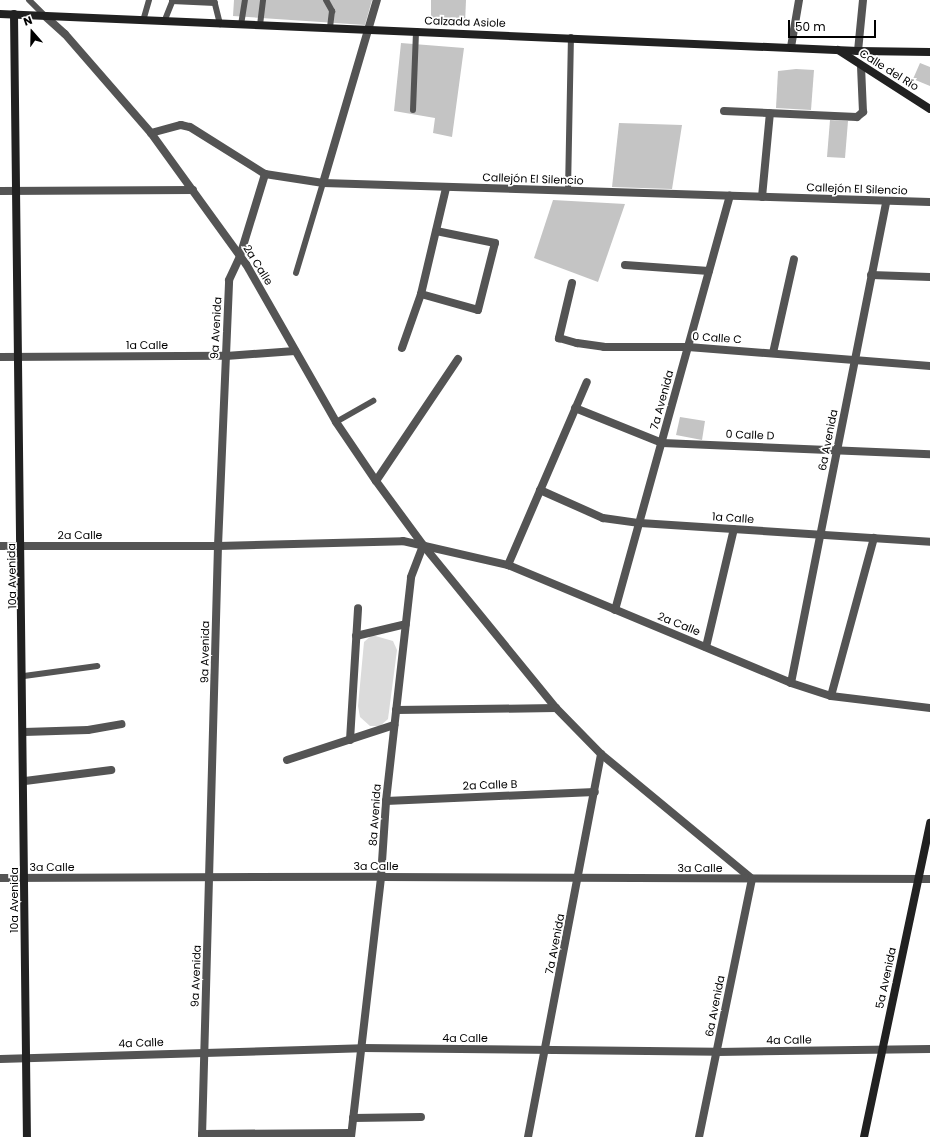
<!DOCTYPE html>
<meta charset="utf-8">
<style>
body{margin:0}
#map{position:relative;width:930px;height:1137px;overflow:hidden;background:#fff;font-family:Poppins,sans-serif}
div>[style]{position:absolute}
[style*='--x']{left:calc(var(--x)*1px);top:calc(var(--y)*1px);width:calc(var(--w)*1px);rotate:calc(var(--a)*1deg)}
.green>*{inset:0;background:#dbdbdb}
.building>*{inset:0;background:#c4c4c4}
.service>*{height:6px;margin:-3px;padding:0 3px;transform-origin:3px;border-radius:3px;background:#545454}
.minor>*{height:8px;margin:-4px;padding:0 4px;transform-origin:4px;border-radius:4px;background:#545454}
.secondary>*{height:8px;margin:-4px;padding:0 4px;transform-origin:4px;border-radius:4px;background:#212121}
span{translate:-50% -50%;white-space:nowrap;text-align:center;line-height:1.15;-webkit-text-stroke:3.5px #fff;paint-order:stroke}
.street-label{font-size:11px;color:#000}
.north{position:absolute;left:12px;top:12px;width:40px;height:40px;-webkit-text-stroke:3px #fff;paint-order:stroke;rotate:340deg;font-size:11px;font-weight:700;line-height:16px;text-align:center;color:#000}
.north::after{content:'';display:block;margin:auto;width:14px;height:18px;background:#000;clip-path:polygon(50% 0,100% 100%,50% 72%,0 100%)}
.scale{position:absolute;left:788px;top:20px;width:88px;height:18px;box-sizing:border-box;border:2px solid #000;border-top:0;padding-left:5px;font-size:12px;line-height:14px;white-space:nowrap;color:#000;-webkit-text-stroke:3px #fff;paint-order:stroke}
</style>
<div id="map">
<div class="green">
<div style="clip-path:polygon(372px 635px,393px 641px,397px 650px,388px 719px,380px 726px,370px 726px,360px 717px,358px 706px,364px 642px)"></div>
</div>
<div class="building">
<div style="clip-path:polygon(234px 0,372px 0,365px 25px,233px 16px)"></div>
<div style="clip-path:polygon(431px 0,466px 0,465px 24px,431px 23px)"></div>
<div style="clip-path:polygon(401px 43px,464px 48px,452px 137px,433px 133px,435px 118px,394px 111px)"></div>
<div style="clip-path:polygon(920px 63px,930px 67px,930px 86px,913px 79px)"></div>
<div style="clip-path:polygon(796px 69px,814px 70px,811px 110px,776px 108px,778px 71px)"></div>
<div style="clip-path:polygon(830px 120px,848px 121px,845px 158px,827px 157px)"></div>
<div style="clip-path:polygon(619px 123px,682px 125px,672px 189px,612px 187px)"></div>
<div style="clip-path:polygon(553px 200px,625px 204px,598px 282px,534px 258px)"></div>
<div style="clip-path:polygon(680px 417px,705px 421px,702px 440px,676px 435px)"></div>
</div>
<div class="service">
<div style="--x:29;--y:0;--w:24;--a:45"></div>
<div style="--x:214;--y:0;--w:25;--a:76"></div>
<div style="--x:326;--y:0;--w:13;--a:61"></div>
<div style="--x:332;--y:11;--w:17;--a:97"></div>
<div style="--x:172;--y:1;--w:43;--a:2.7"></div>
<div style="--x:143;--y:21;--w:22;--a:-74"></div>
<div style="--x:164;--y:22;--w:24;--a:-68"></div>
<div style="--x:241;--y:25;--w:25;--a:-81"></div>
<div style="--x:260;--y:25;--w:25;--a:-83"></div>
<div style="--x:413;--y:110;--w:79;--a:-87.8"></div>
<div style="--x:568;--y:191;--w:154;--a:-88.9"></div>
<div style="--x:296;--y:273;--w:94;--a:-73.3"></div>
<div style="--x:336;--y:422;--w:43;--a:-29.6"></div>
<div style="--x:24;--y:676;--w:74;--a:-7.8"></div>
</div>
<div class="minor">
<div style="--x:46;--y:17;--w:25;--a:42"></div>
<div style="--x:65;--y:34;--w:131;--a:49"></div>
<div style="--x:151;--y:133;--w:162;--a:54.1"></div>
<div style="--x:246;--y:264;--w:182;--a:60.3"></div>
<div style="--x:336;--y:422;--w:71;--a:55.9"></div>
<div style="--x:376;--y:481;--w:79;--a:53.7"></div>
<div style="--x:423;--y:545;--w:210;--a:50.8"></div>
<div style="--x:556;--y:708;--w:64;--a:45.6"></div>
<div style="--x:601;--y:754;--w:196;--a:39.6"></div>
<div style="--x:791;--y:47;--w:48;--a:-80.3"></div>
<div style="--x:858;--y:51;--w:51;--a:-84.4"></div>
<div style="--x:724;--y:111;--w:133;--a:2.6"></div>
<div style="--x:857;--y:117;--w:8;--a:-40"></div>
<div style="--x:863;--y:112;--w:45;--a:-92.5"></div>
<div style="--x:151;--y:133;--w:31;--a:-15"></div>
<div style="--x:181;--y:125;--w:9;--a:13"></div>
<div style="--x:190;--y:127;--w:89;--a:32.1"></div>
<div style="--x:265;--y:174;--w:59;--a:8.8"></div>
<div style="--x:323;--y:183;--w:607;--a:1.79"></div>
<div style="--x:323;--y:183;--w:191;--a:-73.6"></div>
<div style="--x:0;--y:191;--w:193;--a:-0.3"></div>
<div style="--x:762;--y:197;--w:84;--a:-84.6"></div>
<div style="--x:625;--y:265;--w:84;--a:4.1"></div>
<div style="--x:871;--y:275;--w:59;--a:1.9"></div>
<div style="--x:572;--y:283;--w:57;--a:103.3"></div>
<div style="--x:559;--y:338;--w:19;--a:16"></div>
<div style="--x:577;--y:343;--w:27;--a:8"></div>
<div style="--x:604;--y:347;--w:84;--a:0"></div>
<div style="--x:688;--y:347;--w:243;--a:4.5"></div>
<div style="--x:421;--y:294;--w:59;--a:15.7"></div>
<div style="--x:478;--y:310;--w:69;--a:-75.8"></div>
<div style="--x:495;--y:243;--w:60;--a:-168.5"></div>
<div style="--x:402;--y:348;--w:57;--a:-70.6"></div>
<div style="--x:421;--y:294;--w:109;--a:-76.7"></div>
<div style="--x:773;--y:353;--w:96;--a:-77.4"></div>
<div style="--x:0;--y:357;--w:226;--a:-0.3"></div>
<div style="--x:226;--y:356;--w:69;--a:-4.1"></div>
<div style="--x:575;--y:408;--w:94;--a:21.9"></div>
<div style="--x:662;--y:443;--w:268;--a:2.4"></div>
<div style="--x:376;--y:481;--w:147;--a:-56.1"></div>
<div style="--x:540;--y:490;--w:69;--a:24"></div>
<div style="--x:603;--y:518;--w:37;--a:8"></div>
<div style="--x:640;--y:523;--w:291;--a:3.7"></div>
<div style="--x:0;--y:546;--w:218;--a:0"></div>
<div style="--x:218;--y:546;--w:185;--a:-1.5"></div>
<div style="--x:403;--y:541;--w:108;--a:12.9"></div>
<div style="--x:508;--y:565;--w:307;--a:22.6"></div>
<div style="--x:791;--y:683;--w:42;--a:18"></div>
<div style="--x:831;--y:696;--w:100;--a:6.9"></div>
<div style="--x:508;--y:565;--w:199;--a:-66.7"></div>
<div style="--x:615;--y:610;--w:430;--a:-74.5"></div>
<div style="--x:356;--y:636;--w:51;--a:-13.5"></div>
<div style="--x:706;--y:647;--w:121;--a:-76.7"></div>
<div style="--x:791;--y:683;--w:490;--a:-78.8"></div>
<div style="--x:831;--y:696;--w:164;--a:-74.8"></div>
<div style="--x:396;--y:710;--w:160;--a:-0.7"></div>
<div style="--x:24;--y:732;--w:64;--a:-1.8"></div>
<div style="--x:88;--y:730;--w:34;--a:-10"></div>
<div style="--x:350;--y:740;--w:132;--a:-86.5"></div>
<div style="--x:287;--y:760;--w:113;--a:-18.1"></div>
<div style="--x:25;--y:781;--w:87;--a:-7.3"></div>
<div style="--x:386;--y:801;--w:209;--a:-2.5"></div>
<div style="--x:0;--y:878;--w:381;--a:-0.2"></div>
<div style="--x:381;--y:877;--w:549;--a:0.21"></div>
<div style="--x:0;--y:1059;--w:362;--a:-1.7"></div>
<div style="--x:362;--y:1048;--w:355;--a:0.6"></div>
<div style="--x:717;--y:1052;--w:213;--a:-0.8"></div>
<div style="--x:353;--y:1118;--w:68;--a:-0.8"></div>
<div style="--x:202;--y:1134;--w:149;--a:-0.4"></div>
<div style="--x:202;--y:1137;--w:591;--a:-88.45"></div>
<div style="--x:218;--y:546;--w:266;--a:-87.6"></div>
<div style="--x:229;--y:280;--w:26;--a:-65"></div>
<div style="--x:240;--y:256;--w:86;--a:-73"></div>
<div style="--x:351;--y:1137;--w:262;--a:-83.4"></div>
<div style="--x:381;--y:877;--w:76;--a:-86.2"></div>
<div style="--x:386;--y:801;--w:225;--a:-83.6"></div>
<div style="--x:411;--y:577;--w:34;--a:-69"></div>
<div style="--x:528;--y:1137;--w:390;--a:-79.2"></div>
<div style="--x:699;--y:1137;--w:263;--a:-78.4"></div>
</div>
<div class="secondary">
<div style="--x:0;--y:14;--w:859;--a:2.47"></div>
<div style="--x:858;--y:51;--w:72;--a:0.8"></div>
<div style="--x:14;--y:14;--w:1123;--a:89.34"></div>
<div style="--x:838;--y:50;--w:109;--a:32.7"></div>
<div style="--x:864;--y:1137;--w:321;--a:-78.1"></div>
</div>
<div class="street-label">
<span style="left:465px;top:22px;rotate:2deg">Calzada Asiole</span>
<span style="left:889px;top:70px;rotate:32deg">Calle del Río</span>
<span style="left:533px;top:179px;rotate:2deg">Callejón El Silencio</span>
<span style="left:857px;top:189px;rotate:2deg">Callejón El Silencio</span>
<span style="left:258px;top:265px;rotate:58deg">2a Calle</span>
<span style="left:216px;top:328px;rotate:-87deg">9a Avenida</span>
<span style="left:717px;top:338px;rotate:4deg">0 Calle C</span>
<span style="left:147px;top:345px">1a Calle</span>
<span style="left:662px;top:400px;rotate:-75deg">7a Avenida</span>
<span style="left:750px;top:435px;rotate:2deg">0 Calle D</span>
<span style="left:828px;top:440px;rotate:-79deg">6a Avenida</span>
<span style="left:733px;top:518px;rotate:4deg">1a Calle</span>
<span style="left:80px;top:535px">2a Calle</span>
<span style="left:12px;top:576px;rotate:-91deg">10a Avenida</span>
<span style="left:679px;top:624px;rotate:22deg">2a Calle</span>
<span style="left:205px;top:652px;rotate:-89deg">9a Avenida</span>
<span style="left:490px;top:785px;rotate:-2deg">2a Calle B</span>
<span style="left:375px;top:815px;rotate:-86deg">8a Avenida</span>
<span style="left:376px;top:866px">3a Calle</span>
<span style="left:52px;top:867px">3a Calle</span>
<span style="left:700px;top:868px">3a Calle</span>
<span style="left:14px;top:900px;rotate:-90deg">10a Avenida</span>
<span style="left:555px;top:944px;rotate:-79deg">7a Avenida</span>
<span style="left:196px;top:976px;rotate:-88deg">9a Avenida</span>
<span style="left:886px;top:978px;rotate:-78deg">5a Avenida</span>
<span style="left:715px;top:1006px;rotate:-79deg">6a Avenida</span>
<span style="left:465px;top:1038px">4a Calle</span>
<span style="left:789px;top:1040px;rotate:-1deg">4a Calle</span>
<span style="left:141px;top:1043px;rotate:-2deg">4a Calle</span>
</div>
<div class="north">N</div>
<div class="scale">50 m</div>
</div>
